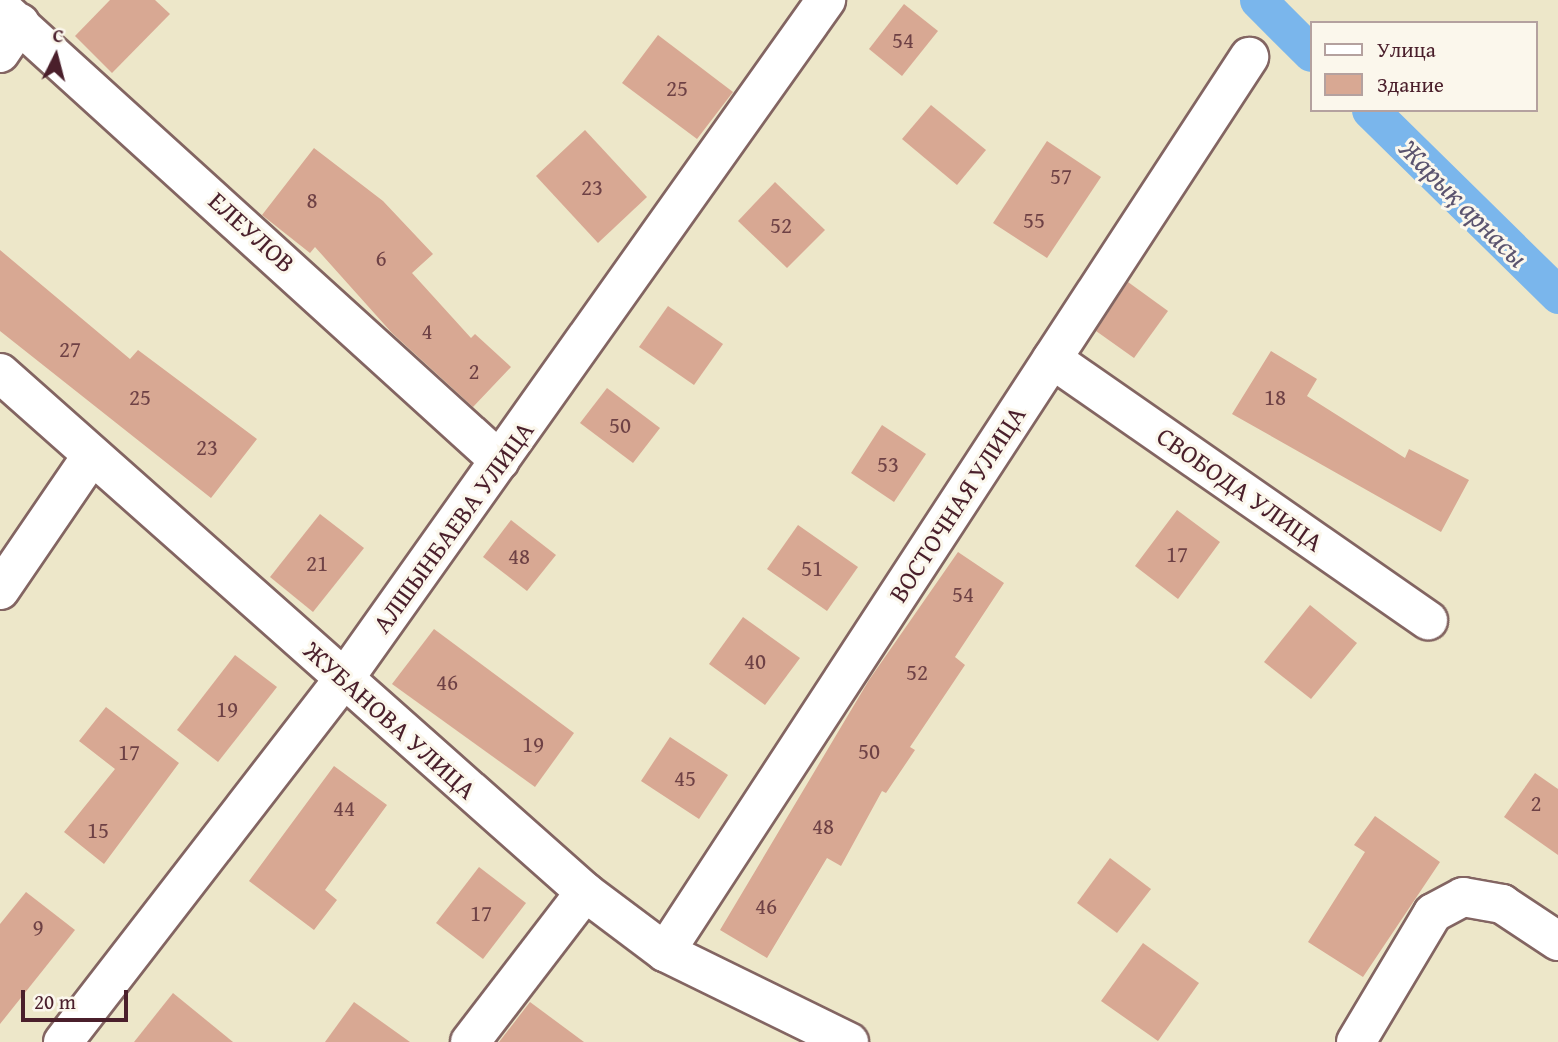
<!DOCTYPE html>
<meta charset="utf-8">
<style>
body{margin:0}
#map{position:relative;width:1558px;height:1042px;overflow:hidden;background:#ede7c9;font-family:"Gentium Book Plus",serif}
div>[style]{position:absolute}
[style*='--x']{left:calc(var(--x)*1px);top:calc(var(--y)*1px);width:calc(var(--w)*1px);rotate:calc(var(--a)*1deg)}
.canal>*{height:37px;margin:-18.5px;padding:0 18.5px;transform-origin:18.5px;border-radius:18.5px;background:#7ab6ec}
.building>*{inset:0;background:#d8a893}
.roads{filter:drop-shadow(2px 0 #836562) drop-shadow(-2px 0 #836562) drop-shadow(0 2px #836562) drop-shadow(0 -2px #836562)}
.minor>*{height:38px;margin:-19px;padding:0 19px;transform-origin:19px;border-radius:19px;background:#fff}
span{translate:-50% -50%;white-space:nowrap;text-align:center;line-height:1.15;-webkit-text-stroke:6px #fbf7ec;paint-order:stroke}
.number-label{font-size:23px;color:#6e4145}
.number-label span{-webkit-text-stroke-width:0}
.street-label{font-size:26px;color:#4a1f2b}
.water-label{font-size:28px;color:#5b546f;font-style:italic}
.legend{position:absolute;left:1310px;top:21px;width:228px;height:91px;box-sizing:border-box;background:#fbf7ec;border:2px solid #b4a19f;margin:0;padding:9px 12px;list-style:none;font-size:21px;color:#4a1f2b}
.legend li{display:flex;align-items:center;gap:14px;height:35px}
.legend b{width:35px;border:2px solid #b4a19f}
.north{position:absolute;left:21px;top:21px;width:70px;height:70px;-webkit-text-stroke:5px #fbf7ec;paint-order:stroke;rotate:6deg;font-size:19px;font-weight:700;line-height:28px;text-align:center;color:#4a1f2b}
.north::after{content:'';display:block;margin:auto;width:24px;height:32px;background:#4a1f2b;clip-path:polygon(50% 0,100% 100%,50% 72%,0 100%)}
.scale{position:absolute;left:21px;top:990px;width:107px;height:32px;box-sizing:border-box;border:4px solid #4a1f2b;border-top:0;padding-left:9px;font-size:21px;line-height:24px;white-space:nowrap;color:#4a1f2b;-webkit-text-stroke:5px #fbf7ec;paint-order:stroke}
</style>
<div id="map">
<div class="canal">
<div style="--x:1258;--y:0;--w:75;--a:45"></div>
<div style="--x:1370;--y:110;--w:264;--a:44.5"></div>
</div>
<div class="building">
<div style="clip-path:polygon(110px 0,155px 0,170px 14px,112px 73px,75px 36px)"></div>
<div style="clip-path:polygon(904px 4px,938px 31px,902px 76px,869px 49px)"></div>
<div style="clip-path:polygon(658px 35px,733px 92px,697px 139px,622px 83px)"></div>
<div style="clip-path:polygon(931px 105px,986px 150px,957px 185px,902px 139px)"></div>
<div style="clip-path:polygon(585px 130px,647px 197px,598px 243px,536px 176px)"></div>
<div style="clip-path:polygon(1047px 141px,1101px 177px,1047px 258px,993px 223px)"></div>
<div style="clip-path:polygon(314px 148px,383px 201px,433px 254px,412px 273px,471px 338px,475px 334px,511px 367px,473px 407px,392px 333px,315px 247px,310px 253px,262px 215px)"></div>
<div style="clip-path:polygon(775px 182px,825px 230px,787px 268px,738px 221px)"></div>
<div style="clip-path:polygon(0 250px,130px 359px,138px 350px,257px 439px,211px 498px,0 331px)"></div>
<div style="clip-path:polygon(1128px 282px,1168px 311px,1134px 358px,1096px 331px)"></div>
<div style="clip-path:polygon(668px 306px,723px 344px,694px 385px,639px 347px)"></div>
<div style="clip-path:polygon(1271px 351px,1317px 379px,1307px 396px,1405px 458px,1409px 449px,1469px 480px,1441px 532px,1232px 414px)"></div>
<div style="clip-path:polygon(607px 388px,660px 428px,633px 463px,580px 423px)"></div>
<div style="clip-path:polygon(882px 425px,926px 454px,894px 502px,851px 473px)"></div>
<div style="clip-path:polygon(1177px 510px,1220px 542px,1178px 599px,1135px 566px)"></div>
<div style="clip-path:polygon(320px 514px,364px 548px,313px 612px,270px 577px)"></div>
<div style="clip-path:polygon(511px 520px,556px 555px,527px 591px,483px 557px)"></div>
<div style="clip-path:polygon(798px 525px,858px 567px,827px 611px,767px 569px)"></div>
<div style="clip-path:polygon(958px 552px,1004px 583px,955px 657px,965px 665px,910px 747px,915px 750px,886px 793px,882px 791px,841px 866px,827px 858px,767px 958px,720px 930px,869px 680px)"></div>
<div style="clip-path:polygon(1310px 605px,1357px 643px,1311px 699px,1264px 662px)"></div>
<div style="clip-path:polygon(743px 617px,800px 658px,765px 705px,709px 664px)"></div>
<div style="clip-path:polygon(434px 629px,574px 733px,535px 787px,392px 684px)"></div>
<div style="clip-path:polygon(235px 655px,277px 687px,218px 762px,177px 730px)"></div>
<div style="clip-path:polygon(106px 707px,179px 763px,104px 864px,64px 832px,115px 769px,79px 741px)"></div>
<div style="clip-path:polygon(670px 737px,728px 775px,699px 819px,641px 781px)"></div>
<div style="clip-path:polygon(334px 766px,387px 805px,325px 890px,337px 900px,314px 930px,249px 881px)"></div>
<div style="clip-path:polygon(1535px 773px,1558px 789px,1558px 855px,1504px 817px)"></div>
<div style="clip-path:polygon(1375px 816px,1440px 862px,1363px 977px,1308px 942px,1365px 852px,1354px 845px)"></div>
<div style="clip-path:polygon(1110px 858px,1151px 889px,1117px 933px,1077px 903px)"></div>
<div style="clip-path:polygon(479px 867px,526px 903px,483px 959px,436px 923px)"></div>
<div style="clip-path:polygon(26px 892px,75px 930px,0 1024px,0 924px)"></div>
<div style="clip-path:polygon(1143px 943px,1199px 983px,1158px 1041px,1101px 1001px)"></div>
<div style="clip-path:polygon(173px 993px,233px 1042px,134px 1042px)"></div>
<div style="clip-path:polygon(354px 1002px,410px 1042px,325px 1042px)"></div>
<div style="clip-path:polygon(530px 1002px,584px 1042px,499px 1042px)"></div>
</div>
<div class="roads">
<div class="minor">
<div style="--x:0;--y:7;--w:675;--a:42.24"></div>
<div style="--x:0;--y:53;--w:36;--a:-56"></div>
<div style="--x:1052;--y:359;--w:458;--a:34.8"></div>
<div style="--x:0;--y:373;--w:782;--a:41.58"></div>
<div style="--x:585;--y:892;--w:100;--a:36.9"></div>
<div style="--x:665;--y:952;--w:205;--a:26.1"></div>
<div style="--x:0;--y:590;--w:163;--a:-55.7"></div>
<div style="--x:665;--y:952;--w:1069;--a:-56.87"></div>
<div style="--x:63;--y:1042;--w:459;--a:-52.3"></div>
<div style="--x:344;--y:679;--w:833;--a:-54.63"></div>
<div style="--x:470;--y:1042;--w:189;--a:-52.5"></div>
<div style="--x:1356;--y:1042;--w:150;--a:-59.2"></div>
<div style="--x:1433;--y:913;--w:34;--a:-28"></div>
<div style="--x:1463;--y:897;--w:40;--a:10"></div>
<div style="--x:1502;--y:904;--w:67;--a:33.5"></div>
</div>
</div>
<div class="number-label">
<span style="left:903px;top:40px">54</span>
<span style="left:677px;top:88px">25</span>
<span style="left:1061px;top:176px">57</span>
<span style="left:592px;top:187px">23</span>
<span style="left:312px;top:200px">8</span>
<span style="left:1034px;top:220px">55</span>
<span style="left:781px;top:225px">52</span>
<span style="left:381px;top:258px">6</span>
<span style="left:427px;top:331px">4</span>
<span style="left:70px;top:349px">27</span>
<span style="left:474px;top:371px">2</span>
<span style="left:140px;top:397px">25</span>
<span style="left:1275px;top:397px">18</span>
<span style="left:620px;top:425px">50</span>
<span style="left:207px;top:447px">23</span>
<span style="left:888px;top:464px">53</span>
<span style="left:1177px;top:554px">17</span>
<span style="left:519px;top:556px">48</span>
<span style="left:317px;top:563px">21</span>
<span style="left:812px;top:568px">51</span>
<span style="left:963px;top:594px">54</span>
<span style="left:755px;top:661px">40</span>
<span style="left:917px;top:672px">52</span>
<span style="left:447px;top:682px">46</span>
<span style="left:227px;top:709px">19</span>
<span style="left:533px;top:744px">19</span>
<span style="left:869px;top:751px">50</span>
<span style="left:129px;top:752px">17</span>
<span style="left:685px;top:778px">45</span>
<span style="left:1536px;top:803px">2</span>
<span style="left:344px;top:808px">44</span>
<span style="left:823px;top:826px">48</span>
<span style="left:98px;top:830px">15</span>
<span style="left:766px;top:906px">46</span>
<span style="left:481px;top:913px">17</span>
<span style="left:38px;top:927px">9</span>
</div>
<div class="street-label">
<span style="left:252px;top:232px;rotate:42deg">ЕЛЕУЛОВ</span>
<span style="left:1240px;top:489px;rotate:35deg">СВОБОДА УЛИЦА</span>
<span style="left:957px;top:504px;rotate:-57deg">ВОСТОЧНАЯ УЛИЦА</span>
<span style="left:453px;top:527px;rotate:-54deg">АЛШЫНБАЕВА УЛИЦА</span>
<span style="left:390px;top:720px;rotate:42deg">ЖУБАНОВА УЛИЦА</span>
</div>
<div class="water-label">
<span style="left:1464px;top:203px;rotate:45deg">Жарық арнасы</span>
</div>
<ul class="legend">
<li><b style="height:9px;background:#fff"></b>Улица</li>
<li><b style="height:19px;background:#d8a893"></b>Здание</li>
</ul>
<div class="north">С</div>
<div class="scale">20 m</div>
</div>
